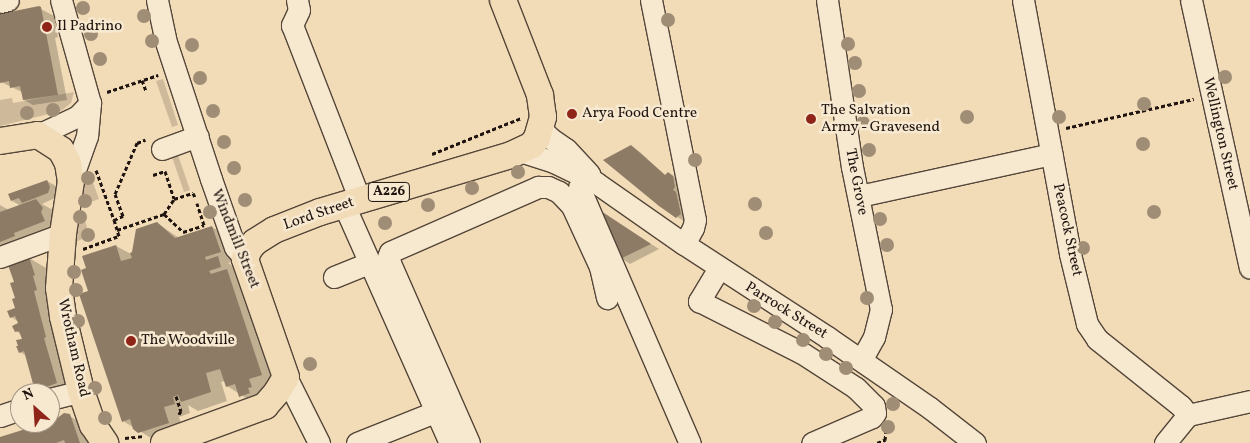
<!DOCTYPE html>
<style>
body{margin:0}
#map{position:relative;width:1250px;height:443px;overflow:hidden;background:#f2dbb7;font-family:Vollkorn,serif}
div>[style]{position:absolute}
[style*='--x']{left:calc(var(--x)*1px);top:calc(var(--y)*1px);width:calc(var(--w)*1px);rotate:calc(var(--a)*1deg)}
.green>*{inset:0;background:#ceb99a}
.shadow>*{inset:0;background:#0003}
.building>*{inset:0;background:#8d7b66}
.path>*{height:3px;margin-top:-1.5px;transform-origin:0;background:repeating-linear-gradient(90deg,#1f140f 0 4px,transparent 0 6.5px)}
.roads{filter:drop-shadow(1px 0 #544639) drop-shadow(-1px 0 #544639) drop-shadow(0 1px #544639) drop-shadow(0 -1px #544639)}
.minor>*{height:21px;margin:-10.5px;padding:0 10.5px;transform-origin:10.5px;border-radius:10.5px;background:#f7e8d0}
.major>*{height:26px;margin:-13px;padding:0 13px;transform-origin:13px;border-radius:13px;background:#f2dbb7}
.trees>*{width:14px;height:14px;margin:-7px;border-radius:50%;background:#a08d76}
.dots>*{width:14px;height:14px;translate:-50% -50%;box-sizing:border-box;border:2px solid #f7e8d0;border-radius:50%}
span{translate:-50% -50%;white-space:nowrap;text-align:center;line-height:1.15;-webkit-text-stroke:5px #f7e8d0;paint-order:stroke}
.shield-label span{padding:1px 4px;background:#f7e8d0;border:1px solid;border-radius:4px;-webkit-text-stroke-width:0}
.shield-label{font-size:14px;color:#1f140f;font-weight:700}
.poi-label{font-size:15px;color:#1f140f}
.left{translate:0 -50%;text-align:left}
.street-label{font-size:15px;color:#1f140f}
.north{position:absolute;left:10px;top:383px;width:50px;height:50px;box-sizing:border-box;background:#f7e8d0;border:1px solid #a19383;border-radius:50%;rotate:334deg;font-size:14px;font-weight:700;line-height:20px;text-align:center;color:#1f140f}
.north::after{content:'';display:block;margin:auto;width:18px;height:22px;background:#8f2418;clip-path:polygon(50% 0,100% 100%,50% 72%,0 100%)}
</style>
<div id="map">
<div class="green">
<div style="clip-path:polygon(163px 79px,178px 125px,172px 127px,156px 81px)"></div>
<div style="clip-path:polygon(74px 92px,71px 103px,61px 111px,0 126px,0 100px,12px 98px,13px 103px)"></div>
<div style="clip-path:polygon(178px 155px,190px 190px,184px 192px,172px 157px)"></div>
<div style="clip-path:polygon(89px 172px,99px 199px,80px 206px,90px 236px,75px 242px,77px 221px,84px 178px,86px 173px)"></div>
</div>
<div class="shadow">
<div style="clip-path:polygon(41px 9px,54px 16px,58px 37px,55px 38px,67px 100px,33px 105px,24px 100px,22px 92px,1px 82px,0 16px)"></div>
<div style="clip-path:polygon(631px 146px,640px 152px,666px 176px,668px 173px,677px 178px,686px 222px,677px 217px)"></div>
<div style="clip-path:polygon(47px 181px,56px 186px,59px 193px,57px 197px,42px 204px,53px 210px,59px 218px,60px 231px,0 256px,0 205px,9px 210px,21px 206px,12px 201px)"></div>
<div style="clip-path:polygon(610px 218px,659px 249px,630px 264px,621px 258px)"></div>
<div style="clip-path:polygon(157px 223px,179px 238px,212px 227px,228px 237px,236px 261px,228px 263px,234px 267px,278px 384px,257px 405px,227px 386px,225px 381px,221px 382px,227px 401px,198px 411px,188px 405px,190px 413px,179px 417px,184px 432px,156px 441px,123px 421px,89px 292px,88px 268px,116px 246px,131px 254px,134px 253px)"></div>
<div style="clip-path:polygon(29px 258px,46px 268px,51px 284px,73px 392px,41px 393px,36px 390px,27px 356px,20px 352px,23px 339px,22px 335px,16px 331px,19px 322px,11px 317px,17px 308px,15px 283px)"></div>
<div style="clip-path:polygon(69px 416px,86px 425px,92px 443px,0 443px,0 439px)"></div>
</div>
<div class="building">
<div style="clip-path:polygon(39px 6px,41px 7px,58px 95px,23px 100px,20px 86px,10px 88px,9px 81px,0 83px,0 14px)"></div>
<div style="clip-path:polygon(631px 145px,665px 175px,668px 172px,673px 176px,675px 187px,673px 190px,676px 192px,681px 214px,678px 216px,676px 218px,659px 206px,603px 160px)"></div>
<div style="clip-path:polygon(47px 180px,50px 187px,48px 193px,22px 203px,19px 198px,11px 201px,8px 194px)"></div>
<div style="clip-path:polygon(36px 199px,43px 208px,41px 212px,45px 221px,14px 233px,15px 236px,0 242px,0 212px)"></div>
<div style="clip-path:polygon(601px 211px,651px 244px,620px 259px)"></div>
<div style="clip-path:polygon(157px 222px,175px 238px,212px 226px,221px 252px,205px 257px,206px 260px,218px 256px,221px 267px,209px 271px,211px 274px,227px 269px,262px 375px,249px 379px,252px 387px,248px 388px,250px 393px,239px 397px,235px 384px,226px 387px,220px 369px,206px 373px,211px 392px,181px 402px,178px 395px,173px 397px,175px 404px,164px 407px,169px 423px,138px 433px,133px 429px,130px 419px,122px 422px,79px 294px,88px 291px,81px 270px,86px 268px,82px 256px,116px 245px,121px 261px,132px 258px,130px 253px,132px 252px,136px 229px)"></div>
<div style="clip-path:polygon(29px 257px,35px 275px,33px 276px,37px 290px,34px 291px,46px 337px,44px 338px,57px 383px,35px 391px,24px 351px,19px 353px,16px 346px,18px 346px,16px 340px,22px 339px,19px 331px,15px 332px,12px 326px,18px 323px,15px 316px,10px 318px,7px 311px,15px 308px,12px 299px,15px 298px,10px 283px,14px 282px,8px 265px)"></div>
<div style="clip-path:polygon(64px 413px,70px 414px,80px 443px,65px 443px,64px 440px,56px 443px,0 443px,0 437px,32px 427px,38px 423px,50px 423px,50px 419px,56px 419px)"></div>
</div>
<div class="path">
<div style="--x:142;--y:80;--w:12;--a:70"></div>
<div style="--x:107;--y:92;--w:54;--a:-18.4"></div>
<div style="--x:1066;--y:128;--w:131;--a:-12.8"></div>
<div style="--x:432;--y:154;--w:96;--a:-22"></div>
<div style="--x:96;--y:170;--w:53;--a:70.2"></div>
<div style="--x:114;--y:220;--w:10;--a:-24"></div>
<div style="--x:123;--y:216;--w:23;--a:-110"></div>
<div style="--x:115;--y:194;--w:56;--a:-66.7"></div>
<div style="--x:137;--y:143;--w:9;--a:-21"></div>
<div style="--x:153;--y:175;--w:13;--a:-18"></div>
<div style="--x:165;--y:171;--w:29;--a:72"></div>
<div style="--x:164;--y:214;--w:18;--a:-56"></div>
<div style="--x:174;--y:199;--w:20;--a:-18"></div>
<div style="--x:193;--y:193;--w:4;--a:63"></div>
<div style="--x:117;--y:230;--w:50;--a:-18.8"></div>
<div style="--x:164;--y:214;--w:26;--a:43"></div>
<div style="--x:183;--y:232;--w:20;--a:-18"></div>
<div style="--x:202;--y:226;--w:2;--a:-27"></div>
<div style="--x:204;--y:225;--w:23;--a:-108"></div>
<div style="--x:83;--y:249;--w:38;--a:-20"></div>
<div style="--x:119;--y:236;--w:17;--a:-107"></div>
<div style="--x:176;--y:396;--w:16;--a:72"></div>
<div style="--x:181;--y:411;--w:4;--a:124"></div>
<div style="--x:125;--y:438;--w:18;--a:-6"></div>
<div style="--x:877;--y:443;--w:9;--a:-21"></div>
<div style="--x:885;--y:440;--w:9;--a:-84"></div>
</div>
<div class="roads">
<div class="minor">
<div style="--x:61;--y:0;--w:107;--a:74.3"></div>
<div style="--x:90;--y:103;--w:33;--a:95"></div>
<div style="--x:87;--y:136;--w:48;--a:109.6"></div>
<div style="--x:157;--y:0;--w:40;--a:78"></div>
<div style="--x:165;--y:39;--w:147;--a:71.8"></div>
<div style="--x:211;--y:179;--w:72;--a:70.6"></div>
<div style="--x:235;--y:247;--w:16;--a:50"></div>
<div style="--x:297;--y:0;--w:10;--a:79"></div>
<div style="--x:299;--y:10;--w:17;--a:115"></div>
<div style="--x:292;--y:25;--w:188;--a:68.8"></div>
<div style="--x:651;--y:0;--w:224;--a:78.7"></div>
<div style="--x:695;--y:220;--w:8;--a:104"></div>
<div style="--x:693;--y:228;--w:18;--a:119"></div>
<div style="--x:827;--y:0;--w:169;--a:81.5"></div>
<div style="--x:852;--y:167;--w:145;--a:78.5"></div>
<div style="--x:881;--y:309;--w:29;--a:104"></div>
<div style="--x:874;--y:337;--w:26;--a:119"></div>
<div style="--x:1023;--y:0;--w:258;--a:79.5"></div>
<div style="--x:1070;--y:254;--w:72;--a:76.3"></div>
<div style="--x:1087;--y:324;--w:18;--a:56"></div>
<div style="--x:1097;--y:339;--w:107;--a:38.6"></div>
<div style="--x:1181;--y:406;--w:11;--a:52"></div>
<div style="--x:1191;--y:0;--w:274;--a:77.6"></div>
<div style="--x:0;--y:2;--w:8;--a:-14"></div>
<div style="--x:541;--y:129;--w:13;--a:45"></div>
<div style="--x:550;--y:138;--w:19;--a:35"></div>
<div style="--x:566;--y:149;--w:34;--a:47"></div>
<div style="--x:38;--y:135;--w:44;--a:-25.4"></div>
<div style="--x:78;--y:116;--w:18;--a:-47"></div>
<div style="--x:162;--y:149;--w:38;--a:-20"></div>
<div style="--x:520;--y:151;--w:36;--a:18"></div>
<div style="--x:554;--y:162;--w:46;--a:26"></div>
<div style="--x:595;--y:182;--w:108;--a:34.9"></div>
<div style="--x:684;--y:244;--w:171;--a:33"></div>
<div style="--x:827;--y:337;--w:125;--a:34.6"></div>
<div style="--x:930;--y:408;--w:57;--a:37.9"></div>
<div style="--x:579;--y:187;--w:279;--a:66.6"></div>
<div style="--x:859;--y:196;--w:197;--a:-12.3"></div>
<div style="--x:344;--y:205;--w:261;--a:66"></div>
<div style="--x:0;--y:257;--w:67;--a:-20.1"></div>
<div style="--x:719;--y:268;--w:39;--a:121"></div>
<div style="--x:699;--y:301;--w:115;--a:26.8"></div>
<div style="--x:802;--y:353;--w:64;--a:32.9"></div>
<div style="--x:856;--y:388;--w:25;--a:45"></div>
<div style="--x:874;--y:406;--w:7;--a:82"></div>
<div style="--x:875;--y:413;--w:5;--a:127"></div>
<div style="--x:872;--y:417;--w:65;--a:156.6"></div>
<div style="--x:334;--y:277;--w:38;--a:-22"></div>
<div style="--x:286;--y:377;--w:74;--a:63.4"></div>
<div style="--x:50;--y:399;--w:32;--a:-14"></div>
<div style="--x:0;--y:416;--w:21;--a:-19"></div>
<div style="--x:357;--y:443;--w:89;--a:-21.7"></div>
<div style="--x:440;--y:410;--w:8;--a:-45"></div>
<div style="--x:469;--y:443;--w:197;--a:-113.7"></div>
<div style="--x:390;--y:263;--w:6;--a:-108"></div>
<div style="--x:388;--y:257;--w:5;--a:-68"></div>
<div style="--x:390;--y:252;--w:162;--a:-23.7"></div>
<div style="--x:538;--y:187;--w:10;--a:0"></div>
<div style="--x:548;--y:187;--w:12;--a:24"></div>
<div style="--x:559;--y:192;--w:19;--a:47"></div>
<div style="--x:572;--y:206;--w:67;--a:65.3"></div>
<div style="--x:600;--y:267;--w:32;--a:77"></div>
<div style="--x:1165;--y:443;--w:36;--a:-51"></div>
<div style="--x:1188;--y:415;--w:64;--a:-12.7"></div>
</div>
<div class="major">
<div style="--x:0;--y:141;--w:38;--a:-9"></div>
<div style="--x:38;--y:135;--w:27;--a:33"></div>
<div style="--x:61;--y:150;--w:15;--a:62"></div>
<div style="--x:68;--y:163;--w:18;--a:81"></div>
<div style="--x:71;--y:181;--w:54;--a:98.6"></div>
<div style="--x:63;--y:234;--w:54;--a:94.2"></div>
<div style="--x:59;--y:288;--w:29;--a:82"></div>
<div style="--x:63;--y:317;--w:76;--a:76.3"></div>
<div style="--x:81;--y:391;--w:36;--a:71"></div>
<div style="--x:93;--y:425;--w:22;--a:56"></div>
<div style="--x:164;--y:443;--w:108;--a:-20.1"></div>
<div style="--x:265;--y:406;--w:18;--a:-49"></div>
<div style="--x:277;--y:392;--w:17;--a:-59"></div>
<div style="--x:286;--y:377;--w:125;--a:-109.2"></div>
<div style="--x:245;--y:259;--w:11;--a:-68"></div>
<div style="--x:249;--y:249;--w:9;--a:-49"></div>
<div style="--x:255;--y:242;--w:22;--a:-32"></div>
<div style="--x:274;--y:230;--w:49;--a:-21.4"></div>
<div style="--x:320;--y:212;--w:199;--a:-16.6"></div>
<div style="--x:511;--y:155;--w:23;--a:-25"></div>
<div style="--x:532;--y:145;--w:9;--a:-54"></div>
<div style="--x:537;--y:138;--w:22;--a:-74"></div>
<div style="--x:543;--y:117;--w:22;--a:-98"></div>
<div style="--x:540;--y:95;--w:102;--a:-111.3"></div>
</div>
</div>
<div class="trees">
<div style="left:83px;top:8px"></div>
<div style="left:144px;top:16px"></div>
<div style="left:668px;top:20px"></div>
<div style="left:91px;top:34px"></div>
<div style="left:152px;top:41px"></div>
<div style="left:848px;top:44px"></div>
<div style="left:192px;top:45px"></div>
<div style="left:100px;top:59px"></div>
<div style="left:855px;top:63px"></div>
<div style="left:1225px;top:77px"></div>
<div style="left:200px;top:78px"></div>
<div style="left:859px;top:91px"></div>
<div style="left:1144px;top:104px"></div>
<div style="left:53px;top:110px"></div>
<div style="left:213px;top:111px"></div>
<div style="left:27px;top:113px"></div>
<div style="left:967px;top:117px"></div>
<div style="left:1059px;top:117px"></div>
<div style="left:863px;top:123px"></div>
<div style="left:224px;top:142px"></div>
<div style="left:1143px;top:144px"></div>
<div style="left:869px;top:150px"></div>
<div style="left:695px;top:160px"></div>
<div style="left:234px;top:168px"></div>
<div style="left:518px;top:172px"></div>
<div style="left:88px;top:178px"></div>
<div style="left:472px;top:188px"></div>
<div style="left:245px;top:200px"></div>
<div style="left:85px;top:201px"></div>
<div style="left:755px;top:204px"></div>
<div style="left:428px;top:205px"></div>
<div style="left:210px;top:212px"></div>
<div style="left:1154px;top:212px"></div>
<div style="left:80px;top:217px"></div>
<div style="left:880px;top:219px"></div>
<div style="left:385px;top:223px"></div>
<div style="left:766px;top:233px"></div>
<div style="left:88px;top:235px"></div>
<div style="left:887px;top:245px"></div>
<div style="left:1083px;top:248px"></div>
<div style="left:74px;top:272px"></div>
<div style="left:76px;top:290px"></div>
<div style="left:867px;top:298px"></div>
<div style="left:754px;top:306px"></div>
<div style="left:78px;top:321px"></div>
<div style="left:775px;top:322px"></div>
<div style="left:803px;top:340px"></div>
<div style="left:826px;top:354px"></div>
<div style="left:310px;top:364px"></div>
<div style="left:846px;top:368px"></div>
<div style="left:95px;top:388px"></div>
<div style="left:893px;top:404px"></div>
<div style="left:105px;top:418px"></div>
<div style="left:888px;top:427px"></div>
</div>
<div class="dots">
<div style="left:47px;top:27px;background:#8f2418"></div>
<div style="left:572px;top:114px;background:#8f2418"></div>
<div style="left:811px;top:119px;background:#8f2418"></div>
<div style="left:131px;top:341px;background:#8f2418"></div>
</div>
<div class="shield-label">
<span style="left:389px;top:192px">A226</span>
</div>
<div class="poi-label">
<span class="left" style="left:57px;top:27px">Il Padrino</span>
<span class="left" style="left:821px;top:119px">The Salvation<br>Army - Gravesend</span>
<span class="left" style="left:582px;top:114px">Arya Food Centre</span>
<span class="left" style="left:141px;top:341px">The Woodville</span>
</div>
<div class="street-label">
<span style="left:1220px;top:134px;rotate:77deg">Wellington Street</span>
<span style="left:856px;top:182px;rotate:79deg">The Grove</span>
<span style="left:319px;top:214px;rotate:-19deg">Lord Street</span>
<span style="left:1067px;top:230px;rotate:78deg">Peacock Street</span>
<span style="left:235px;top:239px;rotate:68deg">Windmill Street</span>
<span style="left:786px;top:311px;rotate:32deg">Parrock Street</span>
<span style="left:73px;top:348px;rotate:77deg">Wrotham Road</span>
</div>
<div class="north">N</div>
</div>
